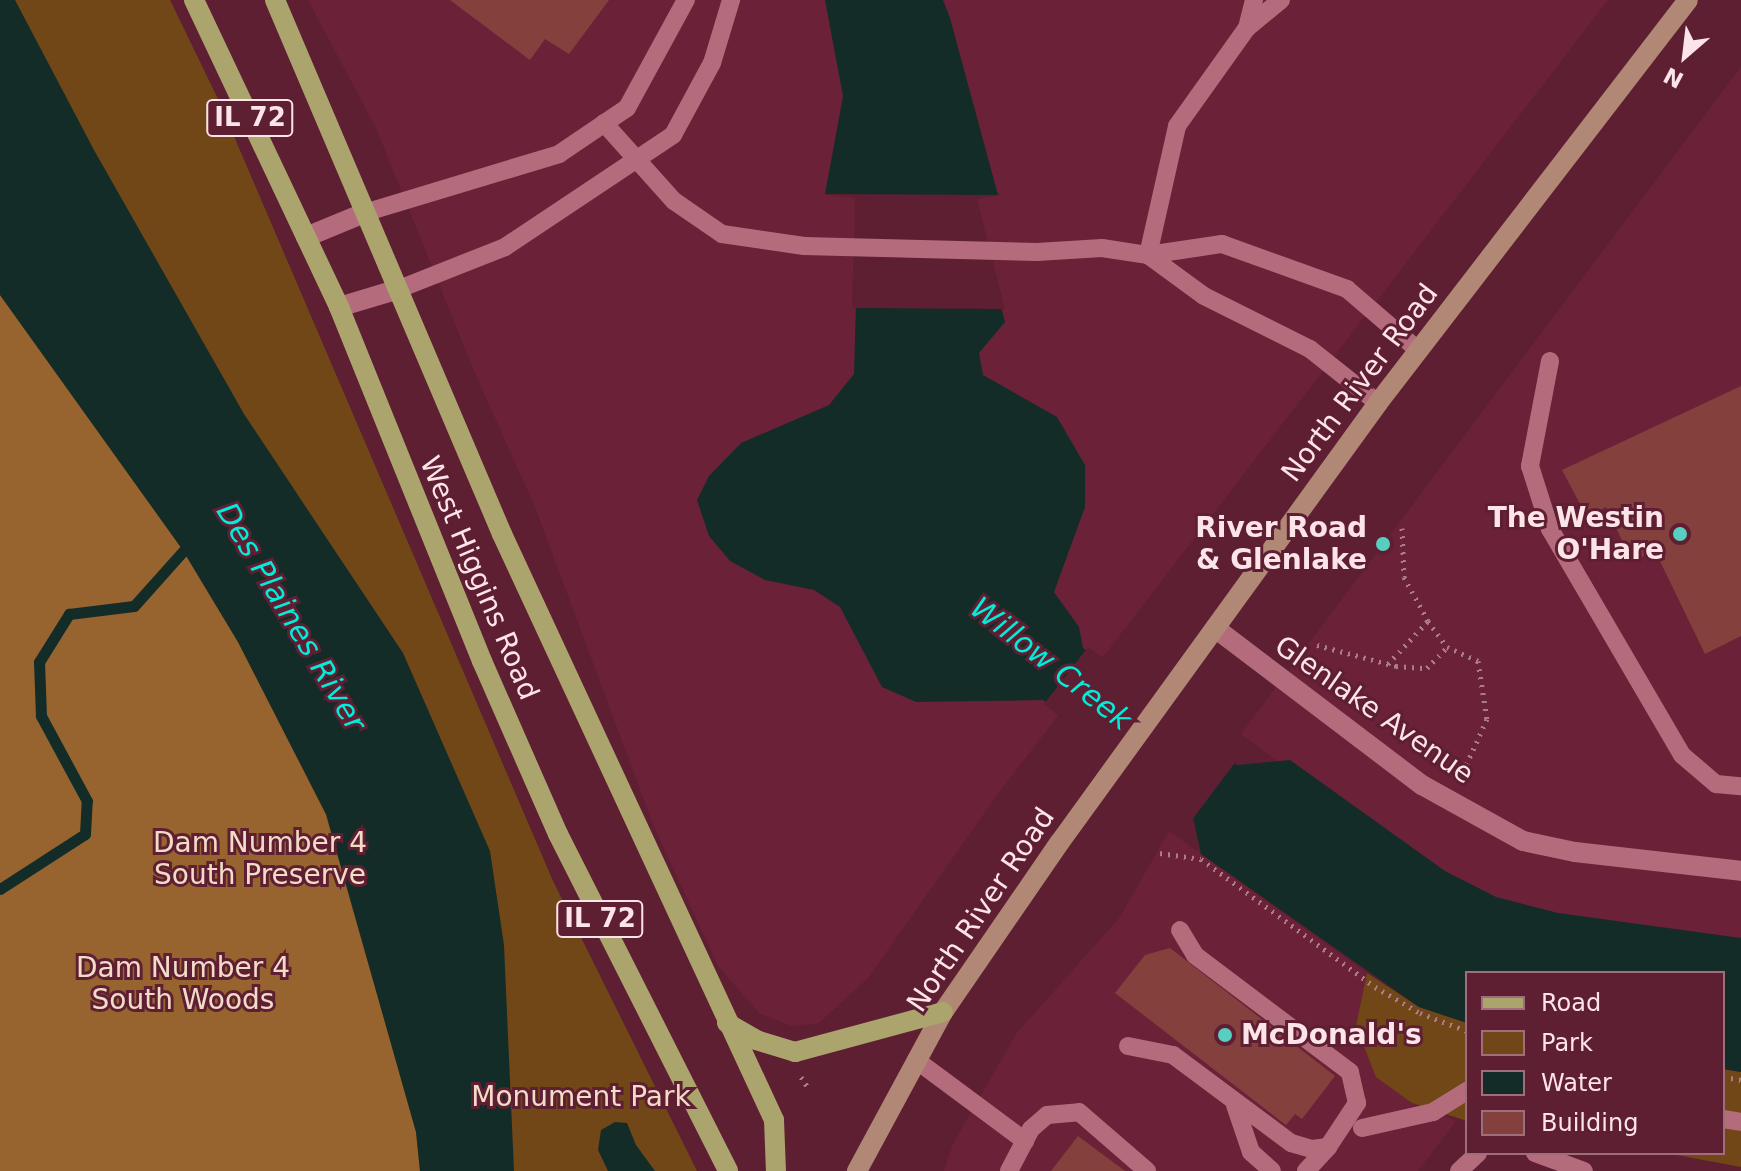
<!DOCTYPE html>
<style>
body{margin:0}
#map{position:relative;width:1741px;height:1171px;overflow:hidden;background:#5e1f32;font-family:"DejaVu Sans",sans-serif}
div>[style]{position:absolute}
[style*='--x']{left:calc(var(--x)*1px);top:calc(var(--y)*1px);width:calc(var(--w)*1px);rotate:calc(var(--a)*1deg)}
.built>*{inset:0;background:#6b2239}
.green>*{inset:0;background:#714717}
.forest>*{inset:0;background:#97642f}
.water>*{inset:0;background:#132c28}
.pier>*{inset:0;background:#5e1f32}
.stream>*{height:11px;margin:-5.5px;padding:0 5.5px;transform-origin:5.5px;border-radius:5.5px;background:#132c28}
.building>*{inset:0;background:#84403c}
.path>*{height:5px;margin-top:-2.5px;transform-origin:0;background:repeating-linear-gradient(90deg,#aa7d88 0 2px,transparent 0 8px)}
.lane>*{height:18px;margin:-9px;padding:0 9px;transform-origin:9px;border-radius:9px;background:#b46c7d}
.street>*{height:20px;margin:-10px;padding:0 10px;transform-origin:10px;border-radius:10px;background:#b46c7d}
.secondary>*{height:20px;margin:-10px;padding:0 10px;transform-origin:10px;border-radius:10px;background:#b08875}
.primary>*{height:20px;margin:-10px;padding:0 10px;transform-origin:10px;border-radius:10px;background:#aca46d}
.dots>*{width:22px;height:22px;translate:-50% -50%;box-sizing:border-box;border:4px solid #5e1f32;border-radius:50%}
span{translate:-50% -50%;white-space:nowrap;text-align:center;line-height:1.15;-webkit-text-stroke:6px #5e1f32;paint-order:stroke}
.shield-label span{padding:2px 6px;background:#5e1f32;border:2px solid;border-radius:6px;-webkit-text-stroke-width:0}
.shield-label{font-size:26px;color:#fde4e8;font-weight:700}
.street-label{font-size:28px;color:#fde4e8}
.poi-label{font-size:28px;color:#fde4e8;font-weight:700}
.right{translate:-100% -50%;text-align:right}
.left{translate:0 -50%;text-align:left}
.park-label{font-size:28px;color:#f3dcc7}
.water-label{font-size:30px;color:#00edda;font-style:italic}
.legend{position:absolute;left:1465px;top:971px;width:260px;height:184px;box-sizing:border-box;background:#5e1f32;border:2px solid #9e6e7b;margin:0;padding:10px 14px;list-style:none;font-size:24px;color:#fde4e8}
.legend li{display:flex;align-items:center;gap:16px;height:40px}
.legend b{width:40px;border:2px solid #9e6e7b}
.north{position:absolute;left:1645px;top:16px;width:80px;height:80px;-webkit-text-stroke:6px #5e1f32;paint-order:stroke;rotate:208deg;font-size:22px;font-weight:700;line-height:32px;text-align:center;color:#fde4e8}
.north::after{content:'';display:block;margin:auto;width:28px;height:36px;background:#fde4e8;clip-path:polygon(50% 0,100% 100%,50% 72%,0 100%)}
</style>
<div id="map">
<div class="built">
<div style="clip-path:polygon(308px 0,1608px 0,997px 795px,868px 978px,819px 1023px,792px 1026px,759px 1013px,718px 966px,653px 824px,535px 507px,474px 371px,376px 128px)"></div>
<div style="clip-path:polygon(1741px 67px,1741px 970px,1503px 928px,1241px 734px)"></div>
<div style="clip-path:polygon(1169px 831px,1367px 973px,1356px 1026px,1412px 1103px,1456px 1121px,1418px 1171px,944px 1171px,953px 1144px,1016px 1034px,1120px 917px)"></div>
</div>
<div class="green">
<div style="clip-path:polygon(0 0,170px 0,218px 99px,553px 881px,697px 1171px,0 1171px)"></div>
<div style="clip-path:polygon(1367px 973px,1419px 1007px,1467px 1023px,1467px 1121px,1412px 1103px,1376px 1077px,1356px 1026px)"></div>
<div style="clip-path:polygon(1723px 1069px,1741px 1072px,1741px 1167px,1666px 1153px,1723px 1153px)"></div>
</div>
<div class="forest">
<div style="clip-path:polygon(0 295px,182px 549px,238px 642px,326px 815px,416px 1132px,420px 1171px,0 1171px)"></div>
</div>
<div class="water">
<div style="clip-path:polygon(0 0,15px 0,94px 150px,244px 414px,403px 653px,490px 851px,504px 945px,514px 1171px,420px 1171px,416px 1132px,326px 814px,238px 642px,182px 549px,0 295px)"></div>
<div style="clip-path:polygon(825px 0,943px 0,950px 18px,998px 195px,972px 195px,1005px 322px,979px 353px,983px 375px,1057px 417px,1085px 465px,1085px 507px,1054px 592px,1079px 627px,1083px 648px,1237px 765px,1290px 760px,1445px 871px,1496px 897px,1558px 913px,1741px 938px,1741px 1072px,1723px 1069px,1723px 973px,1467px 973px,1467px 1023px,1419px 1007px,1201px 854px,1193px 817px,1043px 700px,916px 702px,882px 687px,840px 607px,814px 590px,765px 580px,730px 561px,709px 536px,697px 500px,709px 476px,741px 443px,829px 405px,854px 374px,859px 195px,825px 194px,843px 96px)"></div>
<div style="clip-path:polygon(615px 1122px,627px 1123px,636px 1145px,655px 1171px,608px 1171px,598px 1150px,601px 1130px)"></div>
</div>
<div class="pier">
<div style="clip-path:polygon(821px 194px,1002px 195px,977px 199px,1005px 309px,852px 308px,855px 198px)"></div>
<div style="clip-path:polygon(1088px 647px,1237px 760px,1192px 820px,1044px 704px)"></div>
</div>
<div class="stream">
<div style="--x:0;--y:889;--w:101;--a:-32.9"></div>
<div style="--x:85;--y:834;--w:33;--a:-87"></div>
<div style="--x:87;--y:801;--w:97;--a:-118.4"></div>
<div style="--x:41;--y:716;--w:54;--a:-92.1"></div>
<div style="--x:39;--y:662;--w:57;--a:-58"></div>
<div style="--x:69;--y:614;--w:65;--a:-7"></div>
<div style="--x:134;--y:606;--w:89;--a:-48.2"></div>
</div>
<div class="building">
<div style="clip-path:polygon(450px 0,609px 0,569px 54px,545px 39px,530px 60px)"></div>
<div style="clip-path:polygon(1741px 386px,1741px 636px,1705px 654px,1655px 551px,1632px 561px,1606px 507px,1587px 517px,1562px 470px)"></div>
<div style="clip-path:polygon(1170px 948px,1335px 1076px,1302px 1119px,1295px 1114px,1286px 1125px,1115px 993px,1145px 955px)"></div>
<div style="clip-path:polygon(1078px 1136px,1125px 1171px,1051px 1171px)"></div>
</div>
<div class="path">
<div style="--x:1402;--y:528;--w:49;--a:87.7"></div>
<div style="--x:1404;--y:577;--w:50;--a:61.4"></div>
<div style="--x:1317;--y:645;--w:82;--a:14.9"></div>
<div style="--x:1396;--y:666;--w:31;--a:4"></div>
<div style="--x:1427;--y:668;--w:29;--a:-46"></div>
<div style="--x:1447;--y:647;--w:34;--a:24"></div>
<div style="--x:1478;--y:661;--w:59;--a:81.2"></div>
<div style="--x:1487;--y:719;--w:60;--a:114.4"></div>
<div style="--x:1388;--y:664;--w:59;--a:-47.1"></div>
<div style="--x:1428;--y:621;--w:32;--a:54"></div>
<div style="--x:1160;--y:853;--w:41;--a:8.3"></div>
<div style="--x:1201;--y:859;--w:216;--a:36.3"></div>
<div style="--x:1375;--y:987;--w:52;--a:30"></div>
<div style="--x:1420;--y:1013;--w:50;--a:21"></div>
<div style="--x:801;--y:1077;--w:14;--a:56"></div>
<div style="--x:1723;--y:1077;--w:18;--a:9"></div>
</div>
<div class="lane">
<div style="--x:1247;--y:28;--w:29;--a:-76"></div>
<div style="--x:604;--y:123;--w:105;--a:48.1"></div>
<div style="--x:674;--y:201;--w:58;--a:34.5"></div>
<div style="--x:722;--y:234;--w:83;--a:8.3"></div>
<div style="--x:804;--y:246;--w:233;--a:1.5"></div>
<div style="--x:1037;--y:252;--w:65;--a:-3.5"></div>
<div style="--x:1102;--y:248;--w:47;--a:8.7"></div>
<div style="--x:1148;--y:255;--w:75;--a:-8.5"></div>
<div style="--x:1222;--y:244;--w:133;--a:19.8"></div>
<div style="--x:1347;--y:289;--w:94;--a:40.7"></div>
<div style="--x:364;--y:213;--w:204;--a:-16.8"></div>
<div style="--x:559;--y:154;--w:82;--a:-34.1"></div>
<div style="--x:627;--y:108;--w:123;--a:-61.4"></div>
<div style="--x:1148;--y:255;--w:132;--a:-77.3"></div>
<div style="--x:1177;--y:126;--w:120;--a:-54.5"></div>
<div style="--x:1247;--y:28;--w:44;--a:-39.5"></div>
<div style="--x:1148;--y:255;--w:69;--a:36.2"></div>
<div style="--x:1204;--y:296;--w:119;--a:26.6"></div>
<div style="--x:1310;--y:349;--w:87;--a:38.5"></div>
<div style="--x:399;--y:289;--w:114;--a:-21.6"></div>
<div style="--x:505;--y:247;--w:202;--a:-33.7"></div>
<div style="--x:673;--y:135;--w:82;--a:-61.6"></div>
<div style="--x:712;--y:63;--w:66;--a:-73.2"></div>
<div style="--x:1550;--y:361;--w:107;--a:100.8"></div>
<div style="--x:1530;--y:466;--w:66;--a:72.4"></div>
<div style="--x:1550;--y:529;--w:262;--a:59.7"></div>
<div style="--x:1682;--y:755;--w:45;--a:40.5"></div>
<div style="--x:1716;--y:784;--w:25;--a:5"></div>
<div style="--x:1128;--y:1046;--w:46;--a:11.3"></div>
<div style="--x:1173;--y:1055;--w:147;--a:36.7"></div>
<div style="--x:1291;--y:1143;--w:22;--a:16"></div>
<div style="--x:1312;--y:1149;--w:16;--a:-7"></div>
<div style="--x:1328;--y:1147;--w:53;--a:-56.6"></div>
<div style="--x:1357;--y:1103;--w:32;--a:-103"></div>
<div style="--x:1350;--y:1072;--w:194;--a:-143"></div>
<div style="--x:1195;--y:955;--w:29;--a:-121"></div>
<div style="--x:916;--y:1060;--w:136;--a:36.6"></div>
<div style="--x:1235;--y:1105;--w:50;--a:71.2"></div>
<div style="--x:1251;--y:1152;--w:28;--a:42"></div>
<div style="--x:1723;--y:1119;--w:18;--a:9"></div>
<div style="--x:1362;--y:1128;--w:73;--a:-12.7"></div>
<div style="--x:1433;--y:1112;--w:40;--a:-32"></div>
<div style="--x:1535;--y:1153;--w:52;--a:20.2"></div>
<div style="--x:1009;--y:1171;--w:47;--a:-62.4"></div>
<div style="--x:1031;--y:1129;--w:21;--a:-41"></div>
<div style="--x:1047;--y:1115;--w:32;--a:-5"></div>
<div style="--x:1079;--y:1112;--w:90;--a:40.9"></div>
<div style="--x:1306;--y:1171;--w:33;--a:-47"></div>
<div style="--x:1459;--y:1171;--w:26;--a:-43"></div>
</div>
<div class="street">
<div style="--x:306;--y:237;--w:63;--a:-22.5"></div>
<div style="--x:339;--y:307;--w:63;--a:-16.7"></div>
<div style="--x:1215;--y:628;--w:260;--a:37.2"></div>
<div style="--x:1422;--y:785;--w:115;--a:29"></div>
<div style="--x:1523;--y:841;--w:53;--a:11.9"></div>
<div style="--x:1575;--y:852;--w:167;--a:6.5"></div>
</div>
<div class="secondary">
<div style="--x:857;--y:1171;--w:181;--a:-61.6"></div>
<div style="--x:943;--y:1012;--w:206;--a:-55.5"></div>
<div style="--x:1060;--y:842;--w:542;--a:-54.08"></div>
<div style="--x:1378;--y:403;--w:508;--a:-52.43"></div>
</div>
<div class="primary">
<div style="--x:194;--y:0;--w:340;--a:64.7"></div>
<div style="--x:339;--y:307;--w:382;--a:68"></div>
<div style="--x:482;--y:661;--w:189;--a:66.3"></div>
<div style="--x:558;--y:834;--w:377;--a:63.2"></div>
<div style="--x:275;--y:0;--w:580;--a:66.97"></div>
<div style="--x:502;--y:534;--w:646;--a:65.1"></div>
<div style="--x:774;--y:1120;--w:51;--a:87.8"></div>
<div style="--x:727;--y:1023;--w:34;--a:30"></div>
<div style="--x:756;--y:1040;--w:41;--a:17.1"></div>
<div style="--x:795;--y:1052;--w:153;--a:-15.1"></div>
</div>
<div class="dots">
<div style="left:1680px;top:534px;background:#58cec0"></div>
<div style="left:1383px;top:544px;background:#58cec0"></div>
<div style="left:1225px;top:1035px;background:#58cec0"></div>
</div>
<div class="shield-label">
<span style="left:250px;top:118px">IL 72</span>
<span style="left:600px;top:919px">IL 72</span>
</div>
<div class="street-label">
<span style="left:1360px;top:383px;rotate:-53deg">North River Road</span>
<span style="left:479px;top:578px;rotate:67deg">West Higgins Road</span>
<span style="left:1374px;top:710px;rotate:35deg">Glenlake Avenue</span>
<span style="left:981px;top:910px;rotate:-56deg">North River Road</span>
</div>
<div class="poi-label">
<span class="right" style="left:1664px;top:534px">The Westin<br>O'Hare</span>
<span class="right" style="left:1367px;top:544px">River Road<br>&amp; Glenlake</span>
<span class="left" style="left:1241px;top:1035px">McDonald's</span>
</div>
<div class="park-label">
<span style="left:260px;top:859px">Dam Number 4<br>South Preserve</span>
<span style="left:183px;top:984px">Dam Number 4<br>South Woods</span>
<span style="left:581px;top:1097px">Monument Park</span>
</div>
<div class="water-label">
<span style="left:291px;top:617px;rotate:59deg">Des Plaines River</span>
<span style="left:1051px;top:664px;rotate:38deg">Willow Creek</span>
</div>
<ul class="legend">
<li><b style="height:10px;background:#aca46d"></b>Road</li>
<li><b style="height:22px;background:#714717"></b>Park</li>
<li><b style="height:22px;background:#132c28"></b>Water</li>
<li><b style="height:22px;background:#84403c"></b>Building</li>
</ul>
<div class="north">N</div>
</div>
